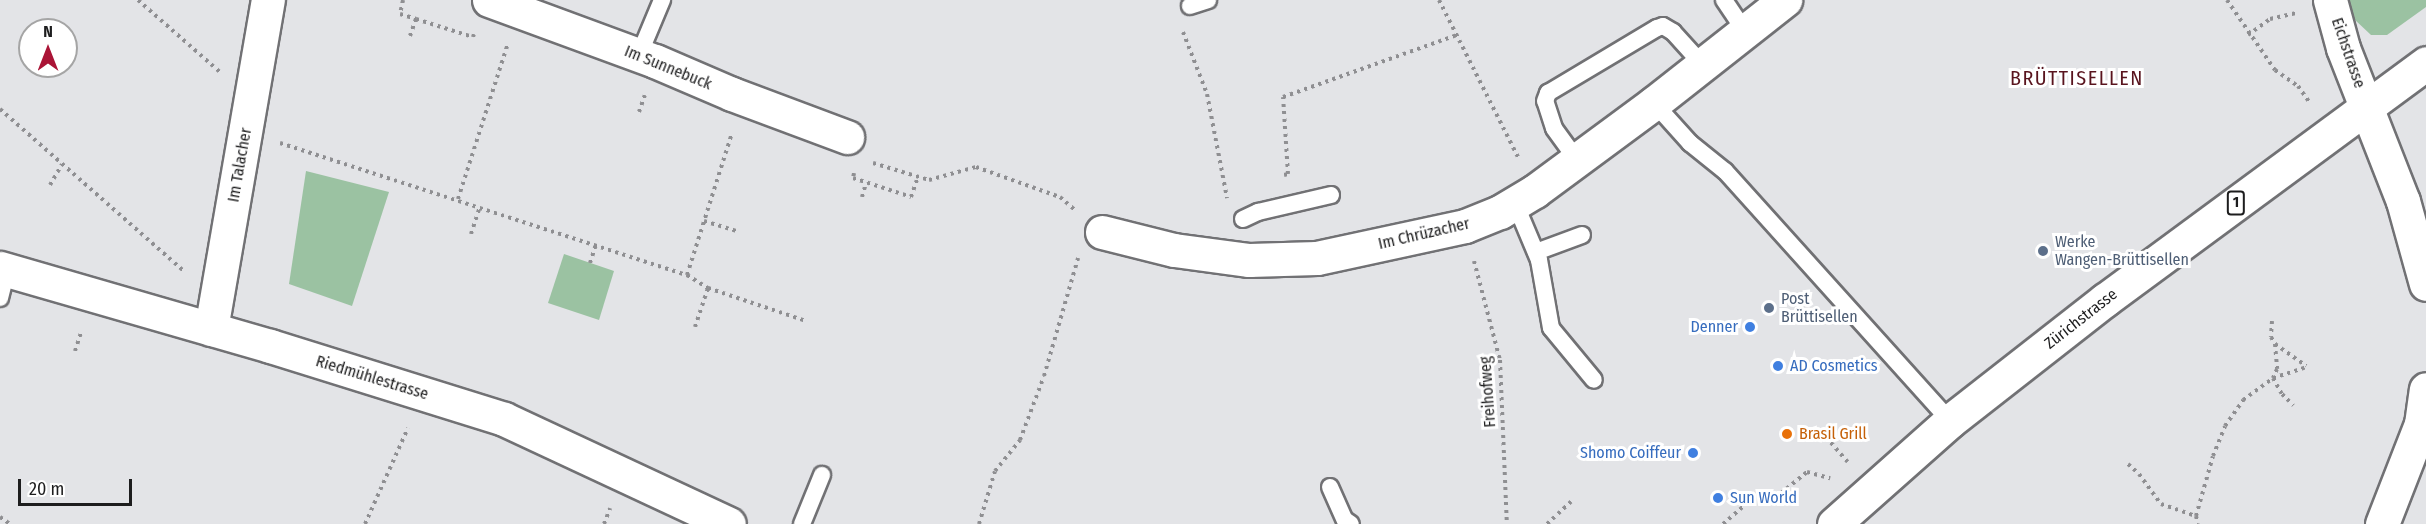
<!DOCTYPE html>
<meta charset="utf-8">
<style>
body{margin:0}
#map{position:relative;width:2426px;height:524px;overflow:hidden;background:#e3e4e7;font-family:"Fira Sans Condensed",sans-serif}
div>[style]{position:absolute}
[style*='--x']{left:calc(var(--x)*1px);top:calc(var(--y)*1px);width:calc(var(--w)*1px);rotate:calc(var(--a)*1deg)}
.green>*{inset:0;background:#9bc2a2}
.path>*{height:4px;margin-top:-2px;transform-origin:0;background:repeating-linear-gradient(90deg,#8f8f92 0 3px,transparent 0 7.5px)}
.roads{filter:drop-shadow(2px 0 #717174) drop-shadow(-2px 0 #717174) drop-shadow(0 2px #717174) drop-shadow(0 -2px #717174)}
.lane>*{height:16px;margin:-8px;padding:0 8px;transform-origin:8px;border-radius:8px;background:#fff}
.street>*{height:33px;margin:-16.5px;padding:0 16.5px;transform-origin:16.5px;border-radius:16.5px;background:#fff}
.secondary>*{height:33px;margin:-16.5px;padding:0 16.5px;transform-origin:16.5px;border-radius:16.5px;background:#fff}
.primary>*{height:33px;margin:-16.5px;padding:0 16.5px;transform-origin:16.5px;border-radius:16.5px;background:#fff}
.dots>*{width:16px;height:16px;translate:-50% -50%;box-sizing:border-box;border:3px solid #fff;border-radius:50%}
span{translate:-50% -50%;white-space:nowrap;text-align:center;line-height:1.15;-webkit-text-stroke:6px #fff;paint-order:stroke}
.shield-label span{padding:2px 4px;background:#fff;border:2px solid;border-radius:4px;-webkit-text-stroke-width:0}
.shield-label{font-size:15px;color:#1d1d1e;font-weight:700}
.street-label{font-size:16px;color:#1d1d1e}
.service-label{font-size:16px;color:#4e5e75}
.left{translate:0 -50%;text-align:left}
.shop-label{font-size:16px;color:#366cbe}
.right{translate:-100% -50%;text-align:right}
.food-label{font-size:16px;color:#c56008}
.quarter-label{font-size:20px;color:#59141e;letter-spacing:1.5px}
.north{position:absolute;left:18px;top:18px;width:60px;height:60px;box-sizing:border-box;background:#fff;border:2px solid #a5a5a5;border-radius:50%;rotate:0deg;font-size:16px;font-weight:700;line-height:24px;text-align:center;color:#1d1d1e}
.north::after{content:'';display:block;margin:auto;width:21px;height:27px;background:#aa1436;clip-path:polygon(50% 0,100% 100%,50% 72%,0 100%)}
.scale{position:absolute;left:18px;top:479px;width:114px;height:27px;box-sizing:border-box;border:3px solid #1d1d1e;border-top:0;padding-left:8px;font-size:18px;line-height:21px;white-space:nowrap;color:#1d1d1e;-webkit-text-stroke:4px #fff;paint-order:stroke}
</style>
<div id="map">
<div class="green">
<div style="clip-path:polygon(2348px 0,2426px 0,2426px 7px,2387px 35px,2371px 35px,2354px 19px)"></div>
<div style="clip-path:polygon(306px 171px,389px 192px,352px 306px,289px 284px)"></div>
<div style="clip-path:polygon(564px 254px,614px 271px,599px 320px,548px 303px)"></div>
</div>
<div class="path">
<div style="--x:138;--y:0;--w:109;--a:41.3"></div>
<div style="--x:403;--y:0;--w:14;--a:102"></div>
<div style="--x:400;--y:14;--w:17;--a:17"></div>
<div style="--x:1439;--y:0;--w:176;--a:63.3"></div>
<div style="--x:2227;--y:0;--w:85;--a:55.6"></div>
<div style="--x:2275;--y:70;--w:28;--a:35"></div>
<div style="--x:2298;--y:86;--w:21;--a:55"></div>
<div style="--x:1183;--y:32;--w:66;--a:68.8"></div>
<div style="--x:1207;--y:94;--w:106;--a:79.1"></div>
<div style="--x:2248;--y:35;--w:27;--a:-36"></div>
<div style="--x:2270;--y:19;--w:27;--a:-13"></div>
<div style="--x:410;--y:36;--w:18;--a:-71"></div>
<div style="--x:416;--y:19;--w:60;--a:17.5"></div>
<div style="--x:473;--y:37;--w:3;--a:-72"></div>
<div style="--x:0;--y:109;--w:245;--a:41.4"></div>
<div style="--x:639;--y:112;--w:18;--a:-71"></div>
<div style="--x:280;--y:143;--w:428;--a:18"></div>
<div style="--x:687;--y:275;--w:25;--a:32"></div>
<div style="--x:708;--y:288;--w:103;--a:18.6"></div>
<div style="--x:873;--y:163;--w:59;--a:16.9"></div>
<div style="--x:929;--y:180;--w:49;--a:-15.5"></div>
<div style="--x:976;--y:167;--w:89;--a:19.7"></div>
<div style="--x:1060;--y:197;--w:21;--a:41"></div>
<div style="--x:854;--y:173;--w:5;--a:101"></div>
<div style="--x:853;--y:178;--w:61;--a:18.1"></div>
<div style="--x:911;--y:197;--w:21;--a:-71"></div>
<div style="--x:1284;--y:175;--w:4;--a:-14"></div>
<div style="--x:1288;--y:174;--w:77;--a:-93.7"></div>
<div style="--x:1283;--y:97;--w:185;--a:-19.6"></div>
<div style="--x:50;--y:185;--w:24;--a:-60"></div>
<div style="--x:862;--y:197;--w:15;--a:-74"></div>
<div style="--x:458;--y:199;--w:161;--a:-72.2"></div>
<div style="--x:704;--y:221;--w:37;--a:17"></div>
<div style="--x:471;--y:234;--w:28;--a:-72"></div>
<div style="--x:1474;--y:261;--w:102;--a:75.3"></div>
<div style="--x:1500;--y:360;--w:164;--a:87.6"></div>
<div style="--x:590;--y:263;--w:19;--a:-72"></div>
<div style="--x:687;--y:275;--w:149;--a:-72.4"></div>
<div style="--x:2272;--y:321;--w:16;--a:94"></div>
<div style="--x:2271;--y:337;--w:8;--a:60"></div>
<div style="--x:2275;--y:344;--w:38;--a:35"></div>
<div style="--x:695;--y:327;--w:41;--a:-71.6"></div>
<div style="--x:2275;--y:344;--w:25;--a:85"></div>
<div style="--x:2277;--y:369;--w:10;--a:114"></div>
<div style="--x:2273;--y:378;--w:18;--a:61"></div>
<div style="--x:2282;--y:394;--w:16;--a:45"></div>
<div style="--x:75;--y:351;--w:22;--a:-72"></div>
<div style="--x:1826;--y:437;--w:33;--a:49"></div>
<div style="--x:2128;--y:464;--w:15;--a:42"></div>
<div style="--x:2139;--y:474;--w:37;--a:54"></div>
<div style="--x:2161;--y:504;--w:37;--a:19"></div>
<div style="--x:2196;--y:516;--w:8;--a:76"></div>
<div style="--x:2196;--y:516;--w:62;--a:-74.2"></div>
<div style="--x:2213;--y:456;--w:32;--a:-68"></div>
<div style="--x:2225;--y:426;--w:32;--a:-55"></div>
<div style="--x:2243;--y:400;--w:37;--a:-36"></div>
<div style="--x:2273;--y:378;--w:35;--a:-18"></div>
<div style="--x:0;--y:517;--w:12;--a:35"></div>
<div style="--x:365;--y:524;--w:105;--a:-65.9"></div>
<div style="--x:604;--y:524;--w:17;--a:-69"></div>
<div style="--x:979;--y:524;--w:55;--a:-73.2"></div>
<div style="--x:995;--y:471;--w:40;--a:-51"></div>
<div style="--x:1020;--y:440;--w:68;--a:-69.4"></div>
<div style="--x:1044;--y:376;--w:123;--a:-73.9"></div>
<div style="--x:1547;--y:524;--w:33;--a:-43"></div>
<div style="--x:1723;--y:524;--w:40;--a:-41"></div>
<div style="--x:1753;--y:498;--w:22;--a:0"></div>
<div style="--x:1775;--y:498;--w:41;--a:-39.1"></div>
<div style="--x:1807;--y:472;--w:24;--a:15"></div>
</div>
<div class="roads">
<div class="lane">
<div style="--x:1724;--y:0;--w:36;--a:56"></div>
<div style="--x:1190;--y:6;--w:19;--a:-18"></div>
<div style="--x:639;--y:55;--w:60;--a:-67.3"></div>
<div style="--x:1654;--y:103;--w:54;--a:48"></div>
<div style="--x:1690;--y:143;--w:45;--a:38.7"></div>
<div style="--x:1725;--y:171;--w:336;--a:48"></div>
<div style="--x:1577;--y:160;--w:39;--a:-126"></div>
<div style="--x:1554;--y:128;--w:28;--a:-108"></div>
<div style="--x:1545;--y:101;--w:9;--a:-69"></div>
<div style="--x:1548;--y:93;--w:127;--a:-30.8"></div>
<div style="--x:1657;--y:28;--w:6;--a:-18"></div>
<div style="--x:1663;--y:26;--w:12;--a:31"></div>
<div style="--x:1673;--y:32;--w:43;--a:47.8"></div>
<div style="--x:1515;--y:203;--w:62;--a:67.2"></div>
<div style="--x:1539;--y:260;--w:69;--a:80"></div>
<div style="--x:1551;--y:328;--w:67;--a:50.4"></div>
<div style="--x:1243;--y:219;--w:17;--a:-25"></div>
<div style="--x:1258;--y:212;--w:75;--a:-13.1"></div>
<div style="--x:1536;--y:252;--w:49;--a:-20.3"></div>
<div style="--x:0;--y:298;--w:29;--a:-76"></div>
<div style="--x:1330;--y:487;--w:36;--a:66"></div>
<div style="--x:1345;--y:520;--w:7;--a:34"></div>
<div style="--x:802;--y:524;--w:53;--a:-67.8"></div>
</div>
<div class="street">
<div style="--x:489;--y:0;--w:177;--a:20.2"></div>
<div style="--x:655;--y:61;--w:84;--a:23.2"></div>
<div style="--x:732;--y:94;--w:123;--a:20.5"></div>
<div style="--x:2330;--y:0;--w:50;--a:74.8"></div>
<div style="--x:2343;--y:48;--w:164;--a:68.6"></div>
<div style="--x:2403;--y:201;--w:86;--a:74.5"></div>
<div style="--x:1102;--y:232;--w:74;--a:14"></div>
<div style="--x:1174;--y:250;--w:76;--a:7.6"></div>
<div style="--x:1249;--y:260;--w:68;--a:-1.7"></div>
<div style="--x:1317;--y:258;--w:151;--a:-12.2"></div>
<div style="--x:1465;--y:226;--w:38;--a:-22"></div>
<div style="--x:1500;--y:212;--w:41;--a:-31"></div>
<div style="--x:1535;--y:191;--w:148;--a:-36.5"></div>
<div style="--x:1654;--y:103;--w:167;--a:-38.2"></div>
<div style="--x:211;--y:329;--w:334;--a:-80.2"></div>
<div style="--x:2382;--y:524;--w:107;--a:-68.7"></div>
<div style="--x:2421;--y:424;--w:35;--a:-82"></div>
</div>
<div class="secondary">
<div style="--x:0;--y:268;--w:281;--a:16.1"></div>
<div style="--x:270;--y:346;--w:245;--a:17.3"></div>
<div style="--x:504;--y:419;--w:248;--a:25"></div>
</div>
<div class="primary">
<div style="--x:1834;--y:524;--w:155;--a:-41.6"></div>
<div style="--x:1950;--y:421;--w:197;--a:-38"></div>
<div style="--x:2105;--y:300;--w:399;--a:-36.4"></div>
</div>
</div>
<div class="dots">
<div style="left:2043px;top:251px;background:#5c6f8a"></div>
<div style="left:1769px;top:308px;background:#5c6f8a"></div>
<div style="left:1750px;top:327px;background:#3f7fe0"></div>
<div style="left:1778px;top:366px;background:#3f7fe0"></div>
<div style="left:1787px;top:434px;background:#e8710a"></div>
<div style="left:1693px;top:453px;background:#3f7fe0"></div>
<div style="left:1718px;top:498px;background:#3f7fe0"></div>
</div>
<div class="shield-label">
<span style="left:2236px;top:203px">1</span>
</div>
<div class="street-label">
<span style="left:2348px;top:53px;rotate:71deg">Eichstrasse</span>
<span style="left:668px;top:68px;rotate:22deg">Im Sunnebuck</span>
<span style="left:240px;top:165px;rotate:-80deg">Im Talacher</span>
<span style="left:1424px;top:234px;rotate:-13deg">Im Chrüzacher</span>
<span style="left:2081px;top:319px;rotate:-38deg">Zürichstrasse</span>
<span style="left:372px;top:378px;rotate:17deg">Riedmühlestrasse</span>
<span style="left:1488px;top:392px;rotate:-94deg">Freihofweg</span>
</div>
<div class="service-label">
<span class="left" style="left:2055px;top:251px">Werke<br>Wangen-Brüttisellen</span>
<span class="left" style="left:1781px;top:308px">Post<br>Brüttisellen</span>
</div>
<div class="shop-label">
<span class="right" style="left:1738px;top:327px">Denner</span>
<span class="left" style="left:1790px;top:366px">AD Cosmetics</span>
<span class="right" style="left:1681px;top:453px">Shomo Coiffeur</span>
<span class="left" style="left:1730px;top:498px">Sun World</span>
</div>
<div class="food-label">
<span class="left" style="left:1799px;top:434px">Brasil Grill</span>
</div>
<div class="quarter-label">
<span style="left:2077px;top:78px">BRÜTTISELLEN</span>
</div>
<div class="north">N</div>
<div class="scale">20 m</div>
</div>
